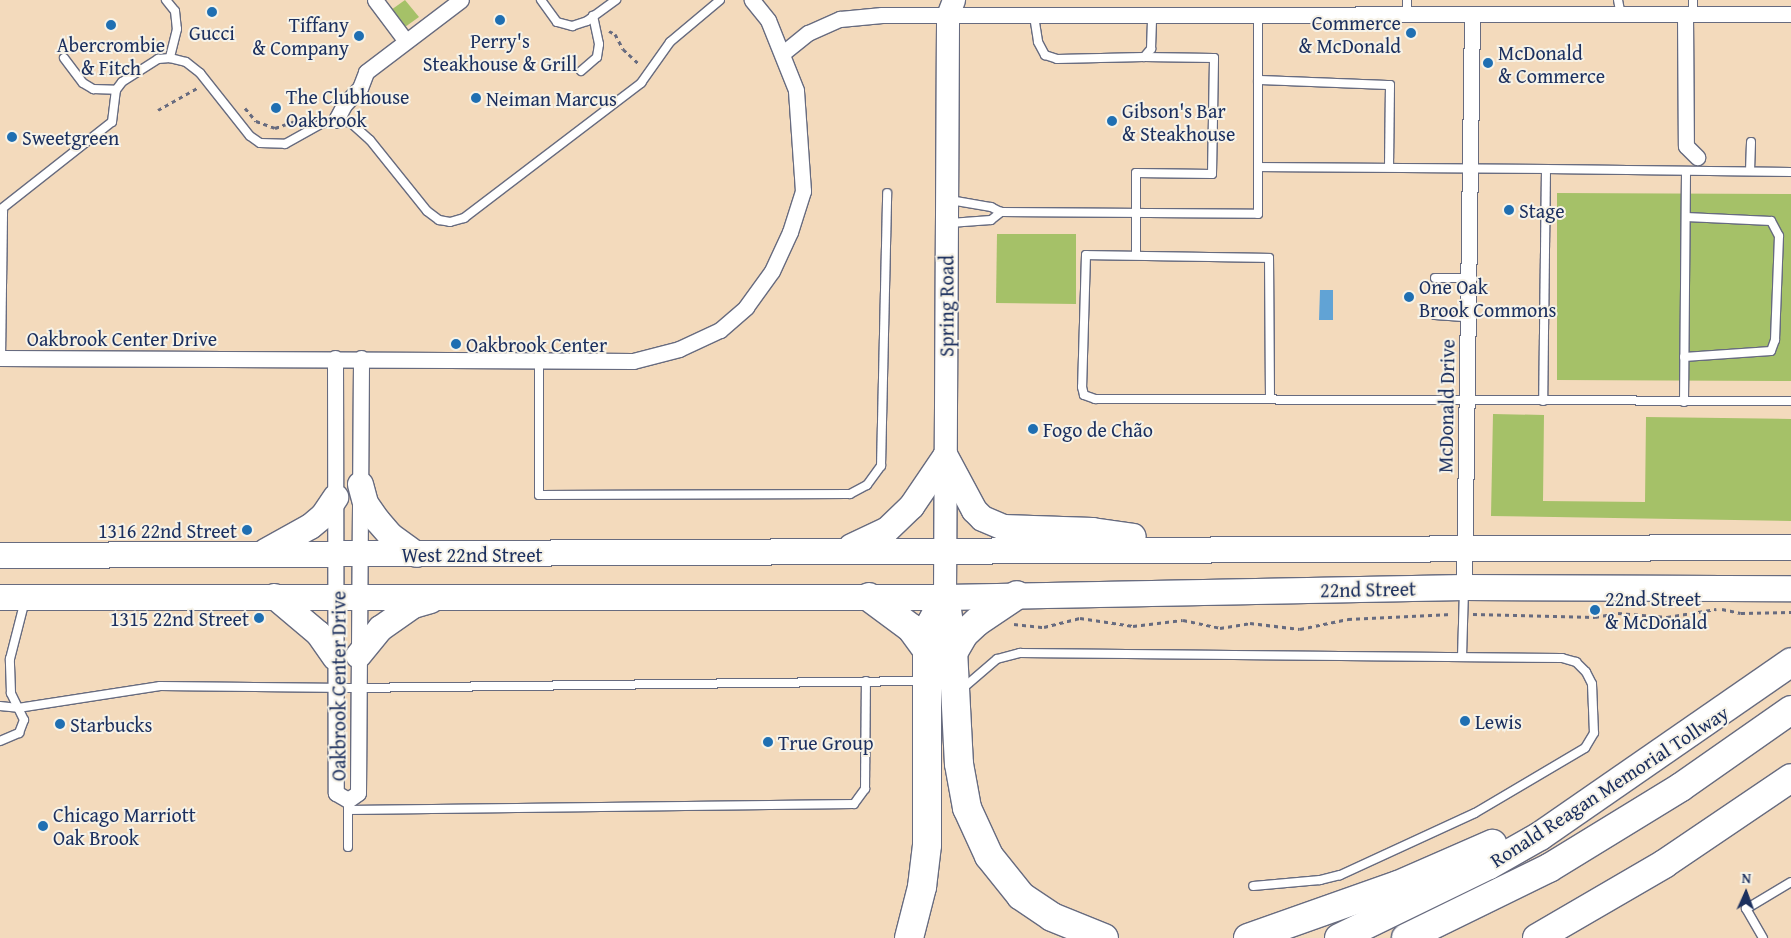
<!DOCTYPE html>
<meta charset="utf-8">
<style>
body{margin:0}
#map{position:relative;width:1791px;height:938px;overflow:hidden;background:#f3dabc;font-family:"Gentium Book Plus",serif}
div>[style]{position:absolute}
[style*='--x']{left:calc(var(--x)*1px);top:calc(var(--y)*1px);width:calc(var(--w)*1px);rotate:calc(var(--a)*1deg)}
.green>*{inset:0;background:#a5c168}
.water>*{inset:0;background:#61a3d5}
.path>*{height:3px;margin-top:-1.5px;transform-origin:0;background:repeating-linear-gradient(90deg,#676b7f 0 4px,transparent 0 8px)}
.roads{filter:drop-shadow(1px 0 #676b7f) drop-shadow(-1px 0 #676b7f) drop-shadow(0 1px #676b7f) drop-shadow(0 -1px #676b7f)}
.lane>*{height:8px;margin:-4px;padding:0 4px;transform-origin:4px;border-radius:4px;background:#fff}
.street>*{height:15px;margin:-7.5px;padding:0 7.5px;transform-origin:7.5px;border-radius:7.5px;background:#fff}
.secondary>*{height:22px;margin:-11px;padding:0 11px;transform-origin:11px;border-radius:11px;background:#fff}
.primary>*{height:25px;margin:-12.5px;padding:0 12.5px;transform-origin:12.5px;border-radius:12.5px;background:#fff}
.highway>*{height:28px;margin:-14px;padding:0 14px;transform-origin:14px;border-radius:14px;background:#fff}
.dots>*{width:14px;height:14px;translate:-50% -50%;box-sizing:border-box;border:2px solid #f7f3e8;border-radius:50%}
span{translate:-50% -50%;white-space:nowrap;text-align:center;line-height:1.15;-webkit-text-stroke:4px #f7f3e8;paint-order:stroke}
.poi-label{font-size:20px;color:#1b2f5e}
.right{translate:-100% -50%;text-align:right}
.left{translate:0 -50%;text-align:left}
.street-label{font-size:20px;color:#1b2f5e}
.north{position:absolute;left:1721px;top:868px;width:50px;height:50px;-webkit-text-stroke:4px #f7f3e8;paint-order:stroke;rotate:2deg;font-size:14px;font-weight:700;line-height:20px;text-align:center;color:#1b2f5e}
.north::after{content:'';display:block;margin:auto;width:18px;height:22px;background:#1b2f5e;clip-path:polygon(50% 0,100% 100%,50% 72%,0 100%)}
</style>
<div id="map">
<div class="green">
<div style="clip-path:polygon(405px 0,419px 17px,405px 27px,391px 10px)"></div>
<div style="clip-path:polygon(1557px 193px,1791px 194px,1791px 381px,1557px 380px)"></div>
<div style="clip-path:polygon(997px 234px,1076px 234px,1076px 304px,996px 303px)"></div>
<div style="clip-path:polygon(1493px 414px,1544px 415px,1543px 501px,1645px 502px,1646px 417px,1791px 419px,1791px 521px,1491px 516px)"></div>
</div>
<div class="water">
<div style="clip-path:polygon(1320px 290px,1333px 290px,1333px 320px,1319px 320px)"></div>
</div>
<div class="path">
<div style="--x:609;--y:31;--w:7;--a:27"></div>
<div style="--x:615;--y:34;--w:17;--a:62"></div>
<div style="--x:623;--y:49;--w:21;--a:43"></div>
<div style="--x:245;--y:108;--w:17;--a:50"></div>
<div style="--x:256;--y:121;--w:20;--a:20"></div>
<div style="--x:275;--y:128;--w:21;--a:-19"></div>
<div style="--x:158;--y:110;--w:47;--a:-29.3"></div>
<div style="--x:1722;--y:609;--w:19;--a:12"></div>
<div style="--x:1741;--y:613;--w:50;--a:-1.1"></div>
<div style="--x:1473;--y:614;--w:122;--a:1.4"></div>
<div style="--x:1595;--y:617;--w:23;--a:-10"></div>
<div style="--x:1618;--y:613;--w:49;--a:4.7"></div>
<div style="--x:1667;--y:617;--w:50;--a:-9.3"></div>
<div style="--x:1014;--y:624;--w:30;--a:6"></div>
<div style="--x:1044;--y:627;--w:37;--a:-14"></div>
<div style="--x:1080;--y:618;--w:54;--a:8.6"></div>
<div style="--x:1133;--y:626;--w:50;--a:-6.8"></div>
<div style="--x:1183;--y:620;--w:38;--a:12"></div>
<div style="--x:1220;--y:628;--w:30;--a:-9"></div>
<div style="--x:1250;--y:623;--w:50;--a:6.8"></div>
<div style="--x:1300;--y:629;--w:49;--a:-11.8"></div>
<div style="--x:1348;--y:619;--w:104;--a:-2.8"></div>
</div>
<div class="roads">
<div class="lane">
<div style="--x:166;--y:0;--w:14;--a:51"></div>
<div style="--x:175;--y:11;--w:18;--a:84"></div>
<div style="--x:177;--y:29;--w:30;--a:104"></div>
<div style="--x:541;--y:0;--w:27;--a:54"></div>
<div style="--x:557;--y:22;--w:16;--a:15"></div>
<div style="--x:572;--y:26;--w:16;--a:-18"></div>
<div style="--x:587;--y:21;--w:36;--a:-36"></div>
<div style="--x:1407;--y:0;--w:15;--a:90"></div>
<div style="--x:1618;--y:0;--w:15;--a:79"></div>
<div style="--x:1693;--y:0;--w:15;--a:90"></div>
<div style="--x:1034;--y:16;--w:26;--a:81"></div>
<div style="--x:1038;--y:42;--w:15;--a:62"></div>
<div style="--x:1045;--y:55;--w:13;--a:18"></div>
<div style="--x:1057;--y:59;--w:87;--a:-1.3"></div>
<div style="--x:1144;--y:57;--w:11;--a:-49"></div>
<div style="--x:1151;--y:49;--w:33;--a:-88"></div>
<div style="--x:64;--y:58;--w:31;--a:53"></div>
<div style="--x:83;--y:83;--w:12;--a:31"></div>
<div style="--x:93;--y:89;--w:23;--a:2"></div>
<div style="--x:581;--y:71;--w:21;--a:-41"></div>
<div style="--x:597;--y:57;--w:13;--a:-81"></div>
<div style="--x:599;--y:44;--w:29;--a:-102"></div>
<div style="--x:1258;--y:80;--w:132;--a:2.2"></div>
<div style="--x:1390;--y:85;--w:82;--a:90.7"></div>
<div style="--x:1258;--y:167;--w:288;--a:0.4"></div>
<div style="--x:1546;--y:169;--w:232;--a:90.7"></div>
<div style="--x:1546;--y:169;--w:245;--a:0.7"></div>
<div style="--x:1750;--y:171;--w:29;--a:-88"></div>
<div style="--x:950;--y:200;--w:42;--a:9.7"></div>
<div style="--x:991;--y:207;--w:11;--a:27"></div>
<div style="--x:1001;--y:212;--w:257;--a:0.4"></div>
<div style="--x:1258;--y:214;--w:198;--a:-90"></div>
<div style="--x:0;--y:210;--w:142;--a:-38.2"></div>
<div style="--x:112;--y:122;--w:32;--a:-83"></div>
<div style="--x:116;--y:90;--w:10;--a:-53"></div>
<div style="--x:122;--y:82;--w:43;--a:-32.6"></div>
<div style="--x:158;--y:59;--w:12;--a:-5"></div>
<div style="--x:170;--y:58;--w:16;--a:14"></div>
<div style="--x:186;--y:62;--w:18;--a:38"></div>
<div style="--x:200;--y:73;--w:80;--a:51.6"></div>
<div style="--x:250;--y:136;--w:12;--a:35"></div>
<div style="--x:260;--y:143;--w:25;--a:2"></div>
<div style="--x:285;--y:144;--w:41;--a:-29.1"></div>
<div style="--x:321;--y:124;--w:16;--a:-15"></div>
<div style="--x:336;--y:120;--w:15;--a:11"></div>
<div style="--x:351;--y:123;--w:25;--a:42"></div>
<div style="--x:370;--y:140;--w:91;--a:51.2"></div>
<div style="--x:427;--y:211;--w:15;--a:37"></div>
<div style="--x:439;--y:220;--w:11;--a:10"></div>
<div style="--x:450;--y:222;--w:15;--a:-16"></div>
<div style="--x:464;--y:218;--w:223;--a:-37.3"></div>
<div style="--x:641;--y:83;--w:50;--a:-54.7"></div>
<div style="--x:670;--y:42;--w:65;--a:-40"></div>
<div style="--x:950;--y:223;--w:41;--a:-4.2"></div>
<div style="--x:991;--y:220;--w:13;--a:-39"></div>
<div style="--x:1136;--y:254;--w:81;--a:-90"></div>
<div style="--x:1136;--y:173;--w:76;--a:0.8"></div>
<div style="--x:1212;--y:174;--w:116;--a:-89"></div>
<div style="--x:1214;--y:58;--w:70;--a:-179.2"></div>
<div style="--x:1435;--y:278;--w:33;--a:0"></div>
<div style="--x:1435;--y:315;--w:32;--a:4"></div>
<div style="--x:1684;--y:357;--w:87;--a:-3.9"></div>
<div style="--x:1771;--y:351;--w:12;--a:-70"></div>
<div style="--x:1775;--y:340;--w:104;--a:-87.8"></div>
<div style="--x:1779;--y:236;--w:17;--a:-118"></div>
<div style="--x:1771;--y:221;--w:85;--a:-177.3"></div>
<div style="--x:1;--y:358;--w:147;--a:-89.2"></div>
<div style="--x:539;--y:360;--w:135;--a:90"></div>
<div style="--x:539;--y:495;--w:311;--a:-0.2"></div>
<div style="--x:850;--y:494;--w:19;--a:-28"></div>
<div style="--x:867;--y:485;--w:24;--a:-54"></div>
<div style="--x:881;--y:466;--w:273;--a:-88.7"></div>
<div style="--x:1270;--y:399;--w:141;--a:-90.4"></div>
<div style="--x:1269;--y:258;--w:183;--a:-179.1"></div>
<div style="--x:1086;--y:255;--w:132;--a:91.7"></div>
<div style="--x:1082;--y:387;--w:8;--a:76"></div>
<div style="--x:1084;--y:395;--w:12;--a:20"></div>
<div style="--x:1095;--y:399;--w:696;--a:0.16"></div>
<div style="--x:1684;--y:402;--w:231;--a:-89.5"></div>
<div style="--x:1462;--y:657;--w:68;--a:-88.3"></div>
<div style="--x:962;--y:689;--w:46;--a:-40.6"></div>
<div style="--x:997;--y:659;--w:24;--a:-15"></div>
<div style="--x:1020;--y:653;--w:542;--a:0.53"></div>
<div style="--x:1562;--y:658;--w:15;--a:16"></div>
<div style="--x:1576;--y:662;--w:14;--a:45"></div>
<div style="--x:1586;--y:672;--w:13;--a:63"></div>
<div style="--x:1592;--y:684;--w:49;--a:87.7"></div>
<div style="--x:1594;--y:733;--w:17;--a:121"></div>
<div style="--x:1585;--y:748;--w:128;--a:149.4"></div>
<div style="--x:1475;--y:813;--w:149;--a:155.3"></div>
<div style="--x:1340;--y:875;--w:21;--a:166"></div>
<div style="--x:1320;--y:880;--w:67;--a:174.9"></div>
<div style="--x:0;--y:706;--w:18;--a:6"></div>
<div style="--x:18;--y:708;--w:144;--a:-8.8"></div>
<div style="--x:160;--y:686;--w:189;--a:0.6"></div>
<div style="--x:349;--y:688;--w:575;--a:-0.7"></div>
<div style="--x:0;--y:741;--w:21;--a:-23"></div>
<div style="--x:19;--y:733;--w:14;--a:-69"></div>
<div style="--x:24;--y:720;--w:30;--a:-116"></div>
<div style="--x:11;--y:693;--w:34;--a:-92"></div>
<div style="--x:10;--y:659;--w:61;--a:-75.7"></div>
<div style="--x:348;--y:810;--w:506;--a:-0.68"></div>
<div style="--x:854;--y:804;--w:19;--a:-54"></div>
<div style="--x:865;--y:789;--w:108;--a:-89.5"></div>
<div style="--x:348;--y:847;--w:40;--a:-90"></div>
<div style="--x:1763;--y:938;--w:34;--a:-120"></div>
<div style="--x:1746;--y:909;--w:52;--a:-31"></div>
</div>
<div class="street">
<div style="--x:375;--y:0;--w:50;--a:53.1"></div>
<div style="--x:1685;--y:15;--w:131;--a:89.6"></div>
<div style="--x:1686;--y:146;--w:16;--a:45"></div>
<div style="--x:783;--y:53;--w:32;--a:-39"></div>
<div style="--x:808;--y:33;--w:35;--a:-24"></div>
<div style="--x:840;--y:19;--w:42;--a:-5.4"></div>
<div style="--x:882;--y:15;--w:909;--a:-0.06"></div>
<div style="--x:336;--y:120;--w:17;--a:-62"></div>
<div style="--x:344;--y:105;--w:23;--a:-47"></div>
<div style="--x:360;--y:88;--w:17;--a:-69"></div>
<div style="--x:366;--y:72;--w:119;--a:-37.2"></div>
<div style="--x:0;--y:358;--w:633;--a:0.27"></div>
<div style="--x:633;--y:361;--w:48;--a:-14.6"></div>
<div style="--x:679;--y:349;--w:45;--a:-24.9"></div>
<div style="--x:720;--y:330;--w:35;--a:-41"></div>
<div style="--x:746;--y:307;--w:44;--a:-54.2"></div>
<div style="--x:772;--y:271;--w:43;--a:-65.2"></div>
<div style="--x:790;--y:232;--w:43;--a:-72.4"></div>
<div style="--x:803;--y:191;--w:101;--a:-94"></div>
<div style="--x:796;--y:90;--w:75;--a:-111.8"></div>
<div style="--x:768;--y:20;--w:26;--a:-129"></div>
<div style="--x:335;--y:358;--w:435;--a:89.9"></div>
<div style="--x:336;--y:793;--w:14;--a:30"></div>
<div style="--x:348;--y:800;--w:12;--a:-35"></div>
<div style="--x:358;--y:793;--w:435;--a:-89.6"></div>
<div style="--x:1464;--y:587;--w:571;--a:-89.2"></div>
</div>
<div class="secondary">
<div style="--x:945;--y:597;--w:581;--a:-89.7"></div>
<div style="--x:948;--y:16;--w:17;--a:-69"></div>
</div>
<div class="primary">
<div style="--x:360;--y:484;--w:20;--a:75"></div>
<div style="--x:365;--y:503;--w:21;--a:55"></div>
<div style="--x:377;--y:520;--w:20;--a:49"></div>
<div style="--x:390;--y:535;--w:32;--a:36"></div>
<div style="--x:851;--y:546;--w:38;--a:-25"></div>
<div style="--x:886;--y:530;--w:35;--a:-44"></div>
<div style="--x:911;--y:506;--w:60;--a:-55.8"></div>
<div style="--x:945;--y:456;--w:61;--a:61.8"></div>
<div style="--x:974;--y:510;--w:11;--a:45"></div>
<div style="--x:982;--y:518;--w:23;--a:23"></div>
<div style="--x:1003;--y:527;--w:89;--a:1.9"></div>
<div style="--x:1092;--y:530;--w:41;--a:8.3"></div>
<div style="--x:265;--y:551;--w:51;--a:-29.1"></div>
<div style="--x:310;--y:526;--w:17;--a:-40"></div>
<div style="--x:323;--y:515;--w:22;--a:-56"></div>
<div style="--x:0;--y:555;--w:1791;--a:-0.26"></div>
<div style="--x:274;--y:596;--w:57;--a:40.1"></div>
<div style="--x:318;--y:633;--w:29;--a:55"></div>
<div style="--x:0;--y:597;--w:945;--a:0"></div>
<div style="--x:945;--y:597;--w:519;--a:-1.1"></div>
<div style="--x:1464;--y:587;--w:327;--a:0.2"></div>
<div style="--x:358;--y:655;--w:35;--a:-51"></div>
<div style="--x:380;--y:628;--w:40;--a:-34.9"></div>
<div style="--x:413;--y:605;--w:18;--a:-16"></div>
</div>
<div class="highway">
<div style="--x:869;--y:597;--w:52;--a:36.4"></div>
<div style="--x:911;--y:628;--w:27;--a:54"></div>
<div style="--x:945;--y:597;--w:54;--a:81.4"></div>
<div style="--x:953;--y:650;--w:114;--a:87"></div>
<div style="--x:959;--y:764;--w:45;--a:79.7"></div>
<div style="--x:967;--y:808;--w:53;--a:65.4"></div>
<div style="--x:989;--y:856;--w:51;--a:51.3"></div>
<div style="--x:1021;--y:896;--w:37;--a:34"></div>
<div style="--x:1052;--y:917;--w:56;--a:22"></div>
<div style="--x:953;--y:653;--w:22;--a:-60"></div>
<div style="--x:964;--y:634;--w:18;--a:-43"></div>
<div style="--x:977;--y:622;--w:48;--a:-34"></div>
<div style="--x:909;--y:938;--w:53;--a:-75.7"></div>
<div style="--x:922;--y:887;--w:42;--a:-83.2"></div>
<div style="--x:927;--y:845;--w:195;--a:-90"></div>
<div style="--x:927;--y:650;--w:28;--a:-80"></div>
<div style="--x:932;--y:622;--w:28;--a:-63"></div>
<div style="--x:1248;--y:938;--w:159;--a:-19.5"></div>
<div style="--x:1398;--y:885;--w:103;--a:-23.6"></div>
<div style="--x:1339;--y:938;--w:167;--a:-26"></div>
<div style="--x:1489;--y:865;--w:59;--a:-29.6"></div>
<div style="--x:1540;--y:836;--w:305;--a:-34.7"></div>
<div style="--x:1406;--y:938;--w:159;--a:-26.1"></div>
<div style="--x:1549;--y:868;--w:155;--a:-31.5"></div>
<div style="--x:1681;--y:787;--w:134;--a:-35"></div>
<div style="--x:1537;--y:938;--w:147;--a:-30.2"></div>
<div style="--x:1664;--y:864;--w:153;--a:-34.1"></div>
</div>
</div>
<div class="dots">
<div style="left:212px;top:12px;background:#1f6fb2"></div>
<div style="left:500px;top:20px;background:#1f6fb2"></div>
<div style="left:111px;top:25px;background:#1f6fb2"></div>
<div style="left:1411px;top:33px;background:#1f6fb2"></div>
<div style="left:359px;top:36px;background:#1f6fb2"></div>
<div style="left:1488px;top:63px;background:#1f6fb2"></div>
<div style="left:476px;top:98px;background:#1f6fb2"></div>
<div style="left:276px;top:108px;background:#1f6fb2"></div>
<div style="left:1112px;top:121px;background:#1f6fb2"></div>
<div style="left:12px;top:137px;background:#1f6fb2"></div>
<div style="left:1509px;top:210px;background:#1f6fb2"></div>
<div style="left:1409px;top:297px;background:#1f6fb2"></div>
<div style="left:456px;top:344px;background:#1f6fb2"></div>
<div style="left:1033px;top:429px;background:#1f6fb2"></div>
<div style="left:247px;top:530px;background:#1f6fb2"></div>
<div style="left:1595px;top:610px;background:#1f6fb2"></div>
<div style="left:259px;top:618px;background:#1f6fb2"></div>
<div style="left:1465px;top:721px;background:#1f6fb2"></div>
<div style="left:60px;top:724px;background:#1f6fb2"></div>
<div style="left:768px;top:742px;background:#1f6fb2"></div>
<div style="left:43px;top:826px;background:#1f6fb2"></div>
</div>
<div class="poi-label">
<span class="right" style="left:1401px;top:34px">Commerce<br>&amp; McDonald</span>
<span class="right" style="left:349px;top:36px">Tiffany<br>&amp; Company</span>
<span style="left:212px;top:32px">Gucci</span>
<span style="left:500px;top:52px">Perry's<br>Steakhouse &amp; Grill</span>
<span style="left:111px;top:56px">Abercrombie<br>&amp; Fitch</span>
<span class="left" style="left:1498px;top:64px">McDonald<br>&amp; Commerce</span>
<span class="left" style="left:286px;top:108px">The Clubhouse<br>Oakbrook</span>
<span class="left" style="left:486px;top:98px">Neiman Marcus</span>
<span class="left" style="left:1122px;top:122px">Gibson's Bar<br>&amp; Steakhouse</span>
<span class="left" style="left:22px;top:137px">Sweetgreen</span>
<span class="left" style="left:1519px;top:210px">Stage</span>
<span class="left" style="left:1419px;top:298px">One Oak<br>Brook Commons</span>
<span class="left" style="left:466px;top:344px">Oakbrook Center</span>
<span class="left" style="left:1043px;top:429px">Fogo de Chão</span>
<span class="right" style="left:237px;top:530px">1316 22nd Street</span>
<span class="left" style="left:1605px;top:610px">22nd Street<br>&amp; McDonald</span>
<span class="right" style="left:249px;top:618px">1315 22nd Street</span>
<span class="left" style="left:1475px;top:721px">Lewis</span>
<span class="left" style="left:70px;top:724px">Starbucks</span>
<span class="left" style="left:778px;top:742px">True Group</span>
<span class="left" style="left:53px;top:826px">Chicago Marriott<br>Oak Brook</span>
</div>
<div class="street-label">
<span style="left:946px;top:306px;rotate:-90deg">Spring Road</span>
<span style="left:122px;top:338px">Oakbrook Center Drive</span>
<span style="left:1446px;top:406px;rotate:-89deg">McDonald Drive</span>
<span style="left:472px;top:554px">West 22nd Street</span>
<span style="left:1368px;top:589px;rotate:-1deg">22nd Street</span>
<span style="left:338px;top:686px;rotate:-90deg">Oakbrook Center Drive</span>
<span style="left:1609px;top:786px;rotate:-33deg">Ronald Reagan Memorial Tollway</span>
</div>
<div class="north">N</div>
</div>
